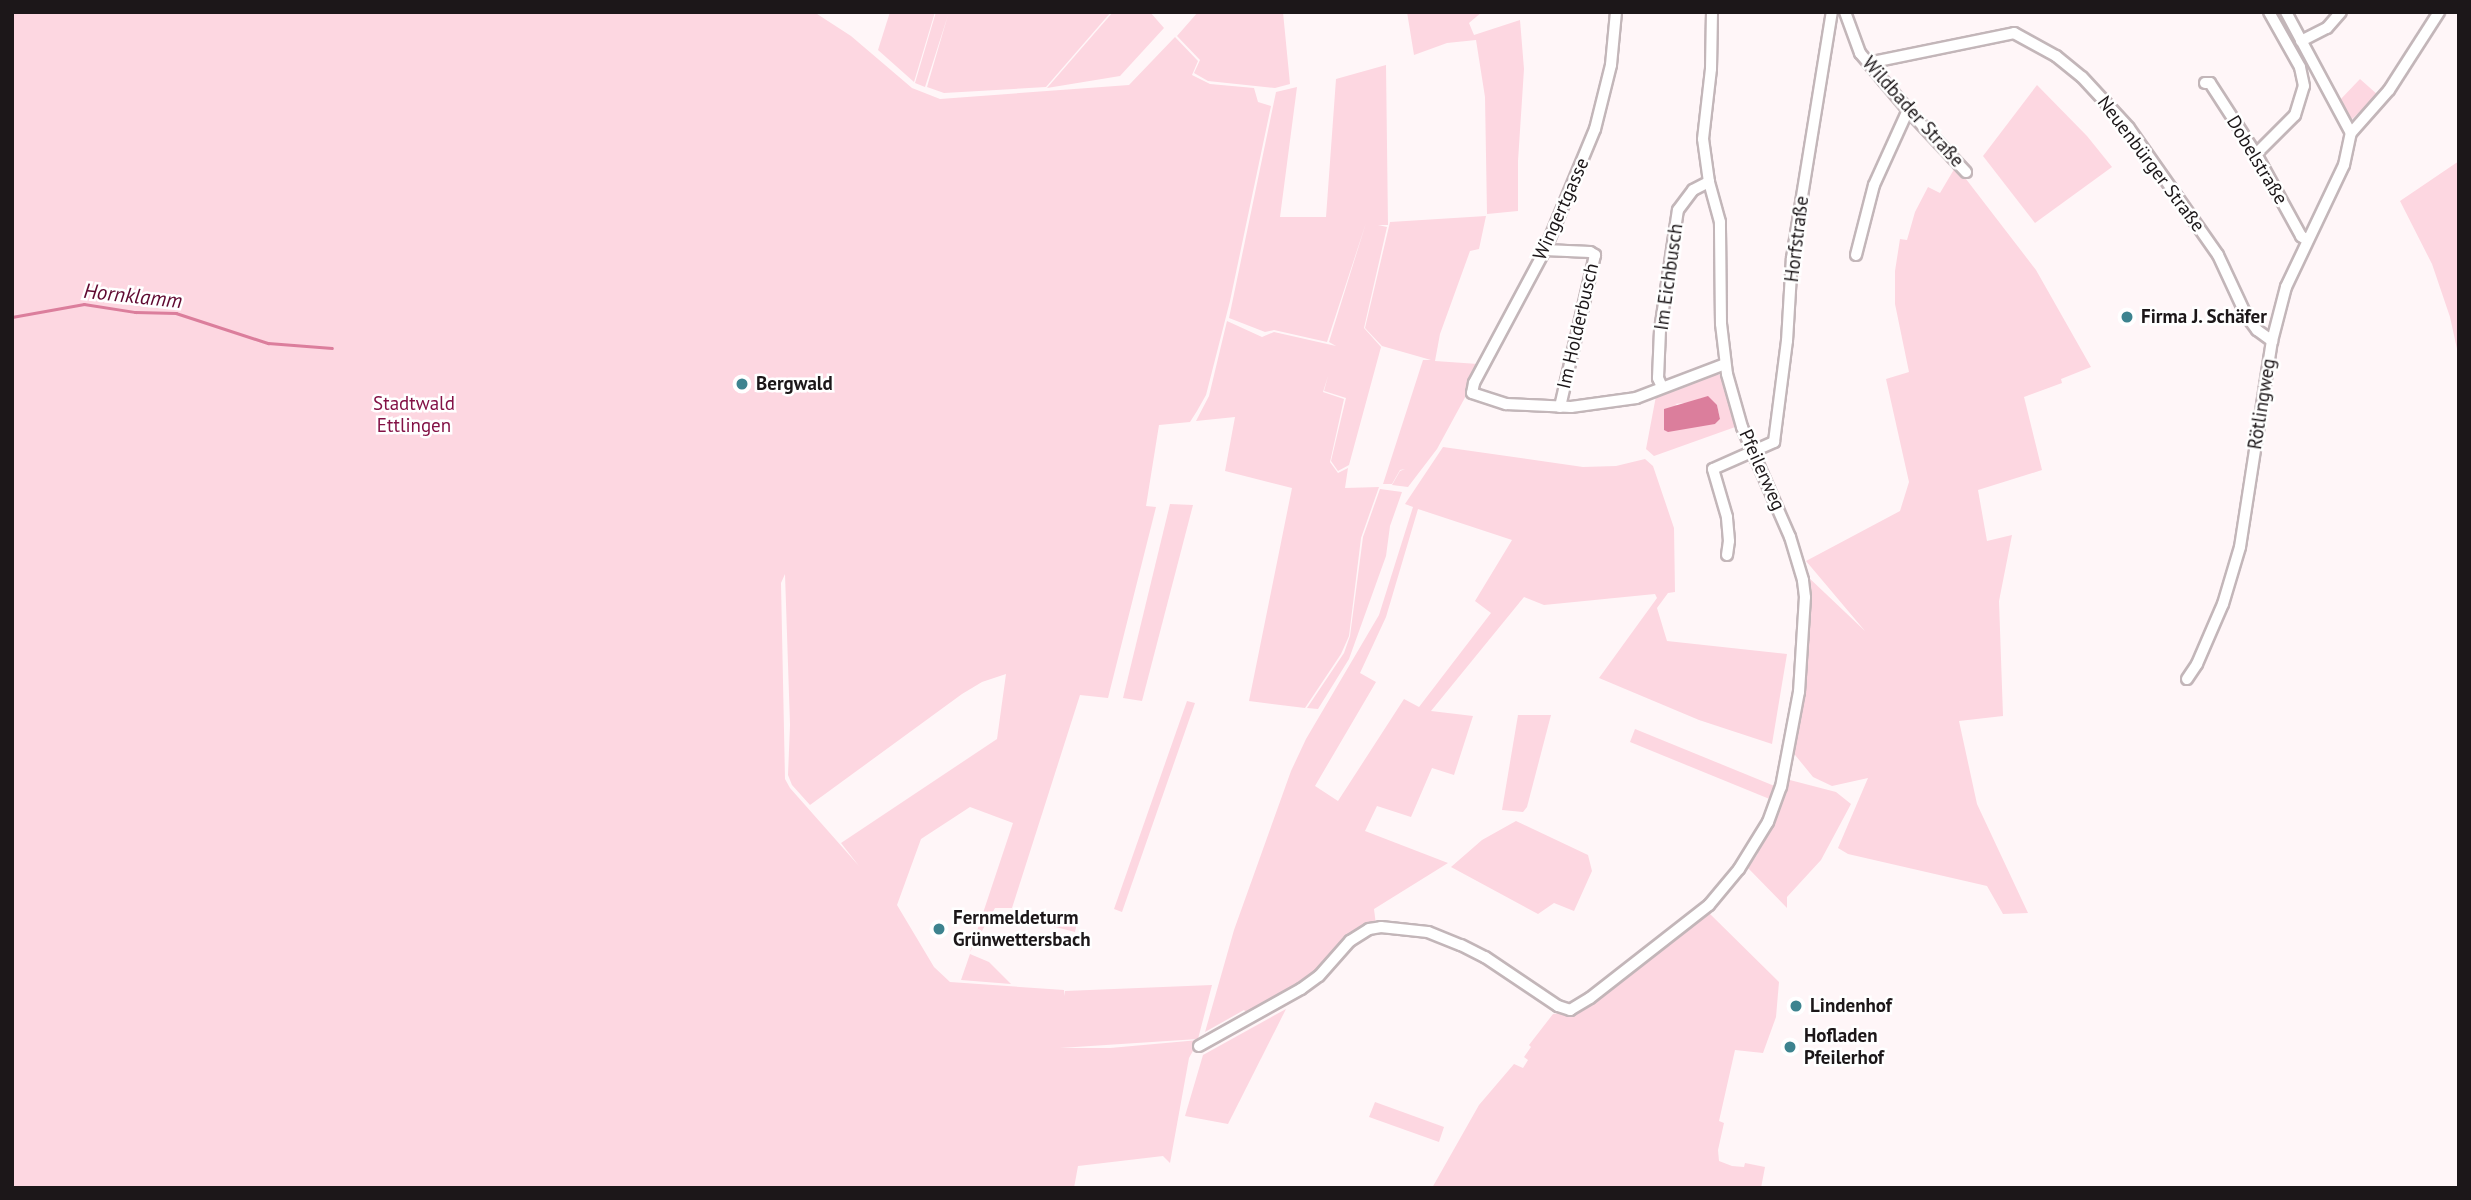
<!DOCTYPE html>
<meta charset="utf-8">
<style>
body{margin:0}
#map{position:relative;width:2471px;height:1200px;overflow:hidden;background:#fff6f8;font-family:"PT Sans",sans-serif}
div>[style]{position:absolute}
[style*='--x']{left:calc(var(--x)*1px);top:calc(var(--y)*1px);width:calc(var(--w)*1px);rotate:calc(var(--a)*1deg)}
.green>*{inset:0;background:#fdd7e1}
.water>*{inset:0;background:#db7e9c}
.stream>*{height:2.5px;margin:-1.25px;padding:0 1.25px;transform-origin:1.25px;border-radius:1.25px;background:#db7e9c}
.roads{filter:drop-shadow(2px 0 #c3b6b9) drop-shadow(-2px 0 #c3b6b9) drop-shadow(0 2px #c3b6b9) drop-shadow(0 -2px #c3b6b9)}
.street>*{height:10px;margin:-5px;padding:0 5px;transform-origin:5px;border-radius:5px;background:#fff}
.dots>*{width:19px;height:19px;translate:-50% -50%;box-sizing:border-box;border:4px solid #fff;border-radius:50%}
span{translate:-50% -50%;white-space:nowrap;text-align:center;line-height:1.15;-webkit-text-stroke:5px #fff;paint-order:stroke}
.street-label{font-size:19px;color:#1c1719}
.poi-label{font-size:19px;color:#1c1719;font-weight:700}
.left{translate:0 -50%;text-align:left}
.park-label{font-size:19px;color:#831246}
.water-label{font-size:21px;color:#5f0931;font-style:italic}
.frame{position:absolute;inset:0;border:14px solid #1c1719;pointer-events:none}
</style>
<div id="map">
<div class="green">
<div style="clip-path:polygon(evenodd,12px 12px,814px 12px,851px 36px,912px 88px,940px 99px,1129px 85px,1175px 37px,1198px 61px,1192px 75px,1210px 84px,1254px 88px,1258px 102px,1271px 106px,1230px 301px,1206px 395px,1197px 411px,1190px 422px,1159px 425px,1146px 506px,1156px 507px,1108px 698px,1080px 695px,1012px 908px,995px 908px,970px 952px,1013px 823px,970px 807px,921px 839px,897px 905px,934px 967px,950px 982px,1064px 990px,1064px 996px,1065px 991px,1212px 985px,1198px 1039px,1060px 1048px,1110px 1048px,1199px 1040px,1189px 1058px,1170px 1163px,1163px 1156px,1078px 1166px,1074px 1188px,12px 1188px,12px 12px,785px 574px,790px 725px,788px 775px,792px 785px,810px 805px,962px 694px,982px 682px,1006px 674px,997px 739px,841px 843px,859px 866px,790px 788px,785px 779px,781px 583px,785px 574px)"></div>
<div style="clip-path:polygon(890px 12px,935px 12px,914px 82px,878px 50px)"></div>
<div style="clip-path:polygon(936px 12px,949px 13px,1111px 12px,1046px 87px,944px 93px,927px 87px,948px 15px,925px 87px,915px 83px)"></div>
<div style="clip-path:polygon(1113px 12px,1150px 12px,1164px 28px,1120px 76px,1047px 88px)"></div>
<div style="clip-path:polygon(1198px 12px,1283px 12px,1290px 84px,1275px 88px,1208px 81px,1194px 73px,1200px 60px,1177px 36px)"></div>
<div style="clip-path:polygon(1407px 12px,1482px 12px,1469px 23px,1474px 35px,1520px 20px,1524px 69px,1518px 161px,1518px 211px,1487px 214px,1485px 97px,1476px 40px,1447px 43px,1414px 55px)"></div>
<div style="clip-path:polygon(1386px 65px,1388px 225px,1378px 225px,1387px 227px,1364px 328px,1381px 347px,1349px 465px,1338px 471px,1331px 461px,1346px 398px,1324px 391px,1328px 376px,1323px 392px,1344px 399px,1330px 462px,1338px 473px,1348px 468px,1345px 488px,1379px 487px,1361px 538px,1349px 636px,1341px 654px,1305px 708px,1249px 701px,1292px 488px,1225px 471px,1235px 417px,1196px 421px,1209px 396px,1227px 321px,1262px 337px,1274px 332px,1336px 346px,1329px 342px,1366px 223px,1327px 342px,1274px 330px,1265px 332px,1229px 318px,1276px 92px,1297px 87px,1280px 217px,1326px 217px,1336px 79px)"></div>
<div style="clip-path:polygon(2360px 79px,2378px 95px,2351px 120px,2339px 101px)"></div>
<div style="clip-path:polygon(2037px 85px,2087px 136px,2112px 167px,2035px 223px,1983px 156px)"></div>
<div style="clip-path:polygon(2459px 161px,2459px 358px,2450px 317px,2432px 264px,2400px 201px)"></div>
<div style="clip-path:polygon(1956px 166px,2036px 270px,2091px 367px,2061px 379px,2062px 383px,2024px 397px,2042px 470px,1978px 490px,1987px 541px,2012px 535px,1999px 601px,2003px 716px,1959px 721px,1977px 804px,2028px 913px,2003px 914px,1987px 886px,1848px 854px,1838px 848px,1868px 778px,1832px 786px,1813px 777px,1791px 750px,1803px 700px,1810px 620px,1806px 575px,1865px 631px,1806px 561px,1900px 511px,1909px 482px,1886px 379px,1909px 372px,1895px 304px,1895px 271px,1900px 239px,1907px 240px,1915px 212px,1928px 187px,1940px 193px)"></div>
<div style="clip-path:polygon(1486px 216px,1479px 249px,1470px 251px,1440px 334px,1435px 361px,1478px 364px,1468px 385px,1468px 392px,1437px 449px,1408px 487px,1392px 485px,1400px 471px,1405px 469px,1400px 470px,1392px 484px,1383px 484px,1423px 360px,1431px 360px,1382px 346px,1365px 328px,1390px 222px)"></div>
<div style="clip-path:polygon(evenodd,1713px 374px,1722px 375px,1738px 426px,1654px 456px,1646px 449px,1656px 396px,1713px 374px,1701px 398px,1717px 405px,1720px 419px,1715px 424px,1675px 404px,1694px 402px,1701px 398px)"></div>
<div style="clip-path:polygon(evenodd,1443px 447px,1583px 467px,1616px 466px,1645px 459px,1653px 466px,1674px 528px,1675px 592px,1668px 593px,1657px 608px,1667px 641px,1787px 654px,1772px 744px,1699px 720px,1599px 678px,1657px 598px,1655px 594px,1544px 605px,1524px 597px,1431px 711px,1473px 716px,1454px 775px,1432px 768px,1411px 817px,1377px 806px,1365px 831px,1448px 863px,1374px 909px,1376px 925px,1294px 989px,1248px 1014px,1244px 1010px,1205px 1032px,1234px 930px,1291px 771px,1306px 739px,1379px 615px,1413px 507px,1405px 504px,1443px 447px,1418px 509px,1512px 540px,1475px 601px,1491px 613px,1419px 707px,1404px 699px,1338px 801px,1315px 786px,1376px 682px,1360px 673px,1386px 617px,1418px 509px)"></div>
<div style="clip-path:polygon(1380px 489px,1402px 492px,1390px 526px,1386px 556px,1349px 659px,1318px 709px,1307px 708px,1344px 653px,1350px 636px,1363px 537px)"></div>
<div style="clip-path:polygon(1170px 504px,1193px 505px,1142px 701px,1123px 698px)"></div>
<div style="clip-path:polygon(1187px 701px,1195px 703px,1122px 912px,1114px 909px)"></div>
<div style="clip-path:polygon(1518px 715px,1551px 715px,1527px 807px,1523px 812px,1502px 810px)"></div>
<div style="clip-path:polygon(1635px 729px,1777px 787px,1772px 800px,1630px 742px)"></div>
<div style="clip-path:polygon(1786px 779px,1836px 792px,1851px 804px,1821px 860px,1787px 897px,1787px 908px,1748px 868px,1757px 855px)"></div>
<div style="clip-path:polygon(1516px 821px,1588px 855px,1592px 871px,1574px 911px,1554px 903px,1538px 914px,1451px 867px,1482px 840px)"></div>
<div style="clip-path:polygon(1707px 911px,1779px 982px,1776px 1017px,1763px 1053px,1735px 1050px,1719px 1121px,1724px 1123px,1718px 1150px,1719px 1161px,1732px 1166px,1744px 1167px,1745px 1163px,1765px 1167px,1761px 1188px,1432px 1188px,1479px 1105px,1514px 1064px,1523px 1068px,1528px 1060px,1524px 1057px,1531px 1047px,1529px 1045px,1553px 1014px,1578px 1011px)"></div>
<div style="clip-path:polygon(1029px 914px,1078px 918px,1075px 932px,1028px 920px)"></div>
<div style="clip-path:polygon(970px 954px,989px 962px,1011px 984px,961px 980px)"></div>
<div style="clip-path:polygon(1286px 1009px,1228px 1124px,1185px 1116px,1203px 1055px)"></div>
<div style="clip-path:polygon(1375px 1102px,1444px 1127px,1439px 1142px,1369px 1117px)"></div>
</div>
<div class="water">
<div style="clip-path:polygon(1708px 396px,1717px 405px,1720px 419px,1715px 424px,1668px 432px,1664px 430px,1664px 409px)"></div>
</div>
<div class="stream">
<div style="--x:12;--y:317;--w:73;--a:-10.2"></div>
<div style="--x:84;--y:304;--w:52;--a:8.9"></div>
<div style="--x:135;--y:312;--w:41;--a:1.4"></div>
<div style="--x:176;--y:313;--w:97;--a:18.1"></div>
<div style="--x:268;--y:343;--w:64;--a:4.5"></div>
</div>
<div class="roads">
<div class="street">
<div style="--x:1616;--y:12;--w:53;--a:95.4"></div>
<div style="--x:1611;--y:65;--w:66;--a:104"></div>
<div style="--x:1595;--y:129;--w:131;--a:112.5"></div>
<div style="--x:1545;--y:250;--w:151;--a:118.1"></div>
<div style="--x:1474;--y:383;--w:10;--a:101"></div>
<div style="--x:1472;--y:393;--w:36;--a:18"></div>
<div style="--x:1506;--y:404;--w:65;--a:2.6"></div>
<div style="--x:1571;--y:407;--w:66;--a:-7.9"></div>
<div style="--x:1636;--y:398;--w:95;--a:-20.9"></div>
<div style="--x:1845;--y:12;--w:44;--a:69.9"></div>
<div style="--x:1860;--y:53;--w:75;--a:49.9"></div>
<div style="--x:1908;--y:110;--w:85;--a:46.9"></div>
<div style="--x:2286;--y:12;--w:137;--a:61.8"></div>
<div style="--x:2301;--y:41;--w:29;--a:-27"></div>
<div style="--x:2327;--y:28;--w:21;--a:-49"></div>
<div style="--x:1868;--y:63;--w:149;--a:-11.6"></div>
<div style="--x:2014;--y:33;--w:48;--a:28.7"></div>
<div style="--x:2056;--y:56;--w:33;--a:39"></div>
<div style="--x:2082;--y:77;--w:69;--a:47.3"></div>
<div style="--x:2129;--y:128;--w:155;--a:55"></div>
<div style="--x:2218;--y:255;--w:66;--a:65"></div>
<div style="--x:2246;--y:315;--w:19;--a:54"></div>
<div style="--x:2257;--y:330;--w:19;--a:36"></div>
<div style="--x:2205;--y:83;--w:5;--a:0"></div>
<div style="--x:2210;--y:83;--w:85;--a:57.1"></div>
<div style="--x:2256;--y:154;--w:94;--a:61.2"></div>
<div style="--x:2301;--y:236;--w:7;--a:34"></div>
<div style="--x:2256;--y:154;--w:55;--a:-45"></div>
<div style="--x:2295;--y:115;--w:30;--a:-73"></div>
<div style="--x:2304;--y:86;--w:19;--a:-102"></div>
<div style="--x:2300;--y:67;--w:63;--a:-119.4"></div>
<div style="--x:1545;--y:250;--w:45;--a:2.5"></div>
<div style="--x:1590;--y:252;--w:6;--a:31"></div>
<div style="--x:1595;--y:255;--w:156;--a:103"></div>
<div style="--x:1856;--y:255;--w:72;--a:-75.6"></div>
<div style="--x:1874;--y:185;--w:82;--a:-65.6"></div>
<div style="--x:1662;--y:387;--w:10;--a:-114"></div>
<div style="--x:1658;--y:378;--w:48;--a:-87.6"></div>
<div style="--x:1660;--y:330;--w:121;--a:-81.5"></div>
<div style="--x:1678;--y:210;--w:25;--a:-53"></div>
<div style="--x:1693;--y:190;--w:18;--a:-27"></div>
<div style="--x:1727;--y:555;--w:14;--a:-82"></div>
<div style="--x:1729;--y:541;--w:24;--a:-95"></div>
<div style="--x:1727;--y:517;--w:50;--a:-106.3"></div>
<div style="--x:1713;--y:469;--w:67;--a:-23.9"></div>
<div style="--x:1774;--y:442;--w:102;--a:-82.7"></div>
<div style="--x:1787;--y:341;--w:83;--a:-86.6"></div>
<div style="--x:1792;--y:258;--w:249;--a:-80.8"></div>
<div style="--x:2187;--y:679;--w:18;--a:-56"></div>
<div style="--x:2197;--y:664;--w:65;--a:-66.6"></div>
<div style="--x:2223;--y:604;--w:59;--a:-73.4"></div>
<div style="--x:2240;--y:547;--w:208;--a:-81.2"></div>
<div style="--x:2272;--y:341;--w:56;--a:-75.5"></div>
<div style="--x:2286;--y:287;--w:135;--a:-64.6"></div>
<div style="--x:2344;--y:165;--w:33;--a:-78"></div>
<div style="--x:2351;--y:133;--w:57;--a:-48.5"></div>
<div style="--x:2389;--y:90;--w:93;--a:-57.3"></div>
<div style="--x:1199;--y:1046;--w:117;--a:-29.2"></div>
<div style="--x:1301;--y:989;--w:22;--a:-36"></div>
<div style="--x:1319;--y:976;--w:47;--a:-48.5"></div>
<div style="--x:1350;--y:941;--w:22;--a:-32"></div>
<div style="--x:1369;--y:929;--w:12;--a:-9"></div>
<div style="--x:1381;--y:927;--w:47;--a:6.1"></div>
<div style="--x:1428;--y:932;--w:35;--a:22"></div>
<div style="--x:1461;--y:945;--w:27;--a:27"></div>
<div style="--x:1485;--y:957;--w:88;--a:33.9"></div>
<div style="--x:1558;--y:1006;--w:13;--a:18"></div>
<div style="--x:1570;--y:1010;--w:23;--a:-31"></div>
<div style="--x:1590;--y:998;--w:151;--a:-38"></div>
<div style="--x:1709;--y:905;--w:47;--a:-50.2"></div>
<div style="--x:1739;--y:869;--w:55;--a:-58.3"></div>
<div style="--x:1768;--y:822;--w:37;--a:-70"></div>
<div style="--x:1781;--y:787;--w:97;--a:-79.3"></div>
<div style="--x:1799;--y:692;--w:95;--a:-86.4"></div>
<div style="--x:1805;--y:597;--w:17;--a:-97"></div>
<div style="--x:1803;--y:580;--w:45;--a:-106.8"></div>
<div style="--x:1790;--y:537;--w:120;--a:-113.6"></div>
<div style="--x:1742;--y:427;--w:55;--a:-105.8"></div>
<div style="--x:1727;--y:374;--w:50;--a:-96.8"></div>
<div style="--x:1721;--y:324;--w:102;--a:-90.6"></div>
<div style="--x:1720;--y:222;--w:41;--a:-105.4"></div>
<div style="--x:1709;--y:182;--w:43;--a:-97.9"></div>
<div style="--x:1703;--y:139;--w:70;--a:-83.5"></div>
<div style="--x:1711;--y:69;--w:57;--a:-89"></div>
</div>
</div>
<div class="dots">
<div style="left:2127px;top:317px;background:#3d838f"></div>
<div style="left:742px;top:384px;background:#3d838f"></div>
<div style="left:939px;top:929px;background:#3d838f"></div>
<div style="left:1796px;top:1006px;background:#3d838f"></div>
<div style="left:1790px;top:1047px;background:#3d838f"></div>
</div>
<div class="street-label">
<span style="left:1913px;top:112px;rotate:48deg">Wildbader Straße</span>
<span style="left:2257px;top:160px;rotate:59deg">Dobelstraße</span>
<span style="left:2151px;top:164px;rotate:53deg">Neuenbürger Straße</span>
<span style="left:1561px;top:209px;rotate:-66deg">Wingertgasse</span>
<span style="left:1797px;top:239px;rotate:-83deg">Horfstraße</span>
<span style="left:1669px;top:277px;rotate:-82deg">Im Eichbusch</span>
<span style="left:1578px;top:326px;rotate:-77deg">Im Holderbusch</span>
<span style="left:2262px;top:404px;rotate:-81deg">Rötlingweg</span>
<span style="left:1762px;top:470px;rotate:66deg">Pfeilerweg</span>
</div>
<div class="poi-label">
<span class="left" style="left:2141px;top:317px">Firma J. Schäfer</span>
<span class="left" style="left:756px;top:384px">Bergwald</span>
<span class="left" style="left:953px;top:929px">Fernmeldeturm<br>Grünwettersbach</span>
<span class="left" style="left:1810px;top:1006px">Lindenhof</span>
<span class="left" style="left:1804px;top:1047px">Hofladen<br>Pfeilerhof</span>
</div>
<div class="park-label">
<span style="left:414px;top:415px">Stadtwald<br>Ettlingen</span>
</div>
<div class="water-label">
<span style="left:133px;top:296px;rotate:6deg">Hornklamm</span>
</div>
<div class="frame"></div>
</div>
